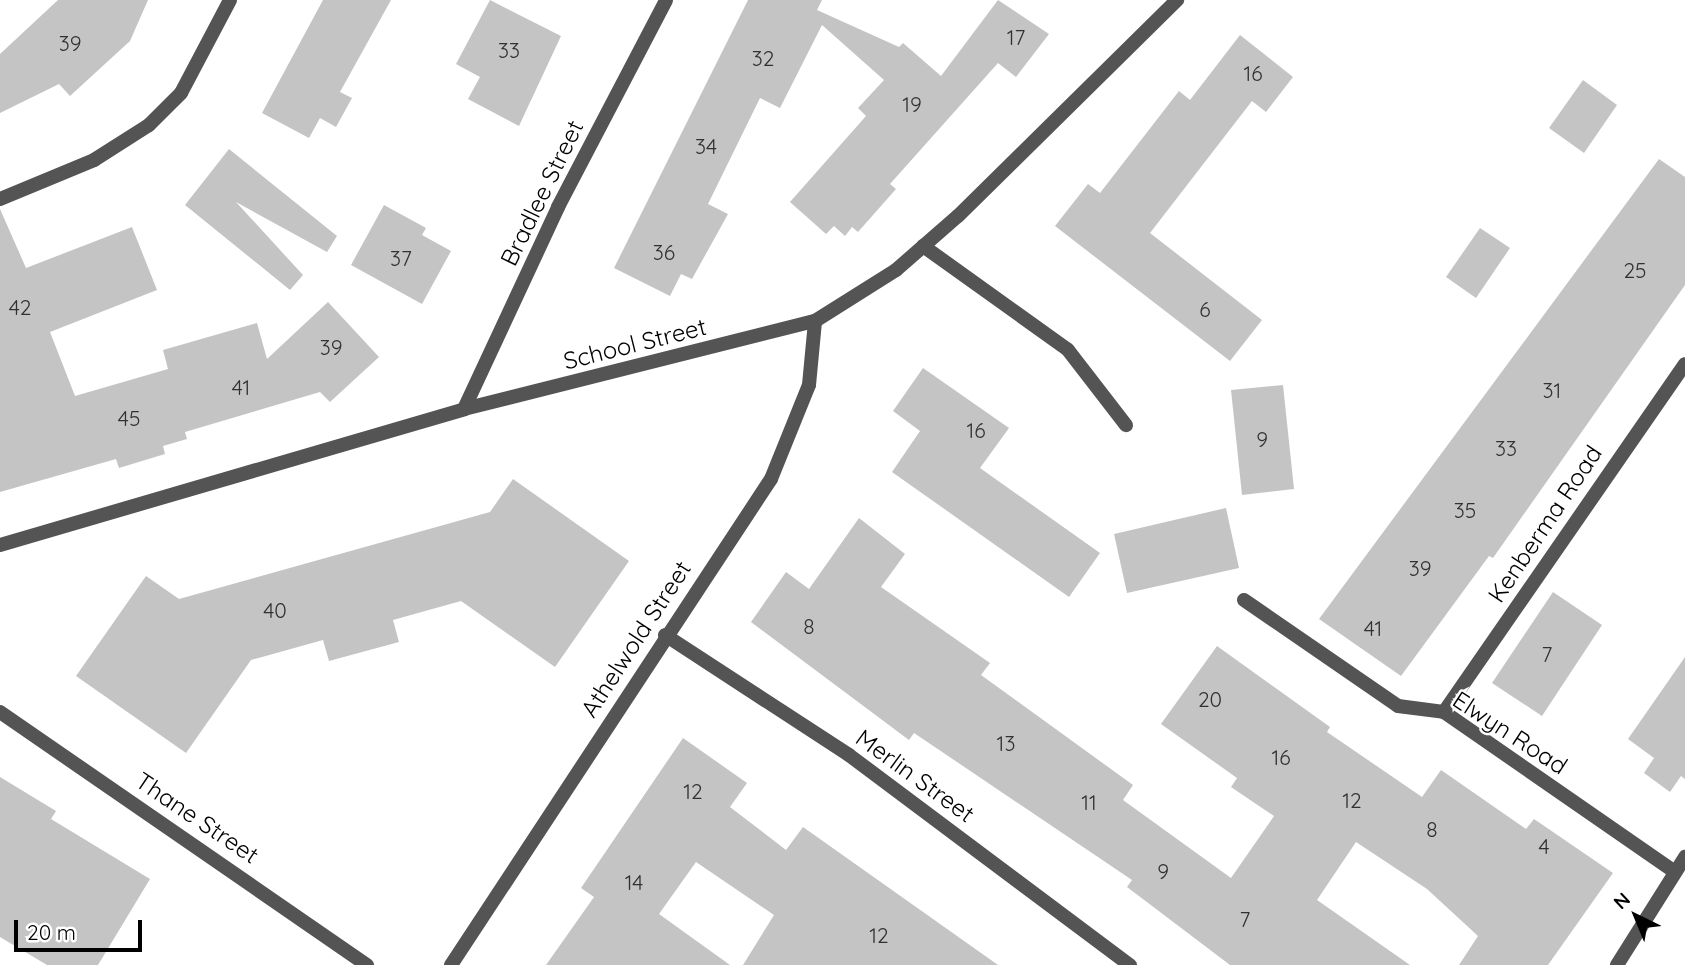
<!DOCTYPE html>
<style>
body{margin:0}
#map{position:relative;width:1685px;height:965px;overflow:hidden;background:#fff;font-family:Quicksand,sans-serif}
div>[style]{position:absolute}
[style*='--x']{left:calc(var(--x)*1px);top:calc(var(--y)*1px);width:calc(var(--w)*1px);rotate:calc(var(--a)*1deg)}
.building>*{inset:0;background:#c4c4c4}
.minor>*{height:14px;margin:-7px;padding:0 7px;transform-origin:7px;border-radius:7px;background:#545454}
span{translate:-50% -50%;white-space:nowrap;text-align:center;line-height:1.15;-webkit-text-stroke:5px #fff;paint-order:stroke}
.number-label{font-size:21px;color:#313131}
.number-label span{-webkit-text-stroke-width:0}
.street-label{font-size:24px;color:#000}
.north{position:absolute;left:1601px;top:881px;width:70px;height:70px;-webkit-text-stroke:5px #fff;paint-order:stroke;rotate:317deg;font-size:19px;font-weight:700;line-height:28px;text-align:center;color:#000}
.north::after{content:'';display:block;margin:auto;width:24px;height:32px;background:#000;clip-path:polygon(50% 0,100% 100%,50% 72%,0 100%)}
.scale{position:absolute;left:14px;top:920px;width:128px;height:32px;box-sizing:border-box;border:4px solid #000;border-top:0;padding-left:9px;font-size:21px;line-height:24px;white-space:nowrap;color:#000;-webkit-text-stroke:5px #fff;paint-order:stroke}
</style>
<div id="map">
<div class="building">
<div style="clip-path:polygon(58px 0,148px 0,130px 41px,70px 96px,59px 84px,0 113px,0 54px)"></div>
<div style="clip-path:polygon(323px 0,391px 0,340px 92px,352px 98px,336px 127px,320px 118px,309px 138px,262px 113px)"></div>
<div style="clip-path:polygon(490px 0,561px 36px,519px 126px,468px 99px,480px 77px,456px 64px)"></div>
<div style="clip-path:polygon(748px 0,822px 0,817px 10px,899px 47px,903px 43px,941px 76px,998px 0,1049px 34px,1016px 77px,998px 63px,890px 184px,896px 189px,858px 232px,852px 227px,845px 236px,834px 226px,826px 234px,790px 202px,866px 116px,858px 108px,884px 80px,822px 25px,780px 108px,760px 98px,708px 204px,728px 214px,692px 279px,681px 274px,670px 296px,614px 268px)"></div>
<div style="clip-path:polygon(1240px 35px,1293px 77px,1266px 112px,1252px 101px,1150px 233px,1262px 320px,1230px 361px,1055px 226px,1088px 184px,1100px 193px,1179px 91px,1190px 100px)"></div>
<div style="clip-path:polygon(1583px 80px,1617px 105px,1584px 153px,1549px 128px)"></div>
<div style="clip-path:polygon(229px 149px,337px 236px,327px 252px,236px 202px,303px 275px,290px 290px,185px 205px)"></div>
<div style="clip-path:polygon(1659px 159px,1685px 177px,1685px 285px,1493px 558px,1489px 556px,1401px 676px,1319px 619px)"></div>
<div style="clip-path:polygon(384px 205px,426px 228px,422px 235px,451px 251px,422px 304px,351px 265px)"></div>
<div style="clip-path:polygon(0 209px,26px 268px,132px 227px,157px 290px,50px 332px,75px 396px,168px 369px,163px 350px,257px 323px,267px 359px,328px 302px,379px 357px,330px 402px,320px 392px,185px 432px,187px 439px,163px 446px,165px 454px,119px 468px,116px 459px,0 492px)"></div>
<div style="clip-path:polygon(1480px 228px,1510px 248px,1476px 298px,1446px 277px)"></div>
<div style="clip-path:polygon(923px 368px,1009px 428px,980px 468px,1100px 553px,1069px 597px,892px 472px,920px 431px,893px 411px)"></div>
<div style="clip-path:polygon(1283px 385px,1294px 489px,1242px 495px,1231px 390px)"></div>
<div style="clip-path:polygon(513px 479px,629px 561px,555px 667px,461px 601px,393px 620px,399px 642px,329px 661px,323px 640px,251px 660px,186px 753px,76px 676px,146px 576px,179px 599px,490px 512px)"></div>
<div style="clip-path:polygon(1226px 508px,1239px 568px,1127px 593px,1114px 534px)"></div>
<div style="clip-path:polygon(859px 518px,905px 554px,881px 587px,990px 663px,981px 675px,1133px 785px,1123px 800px,1231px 878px,1274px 816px,1231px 787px,1237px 778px,1161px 724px,1217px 646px,1330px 727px,1327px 732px,1422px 797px,1441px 770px,1526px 829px,1534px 819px,1613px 873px,1548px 965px,1459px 965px,1478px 936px,1427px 889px,1356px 842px,1317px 900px,1410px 965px,1230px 965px,1127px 887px,1132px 880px,914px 733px,909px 740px,751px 622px,786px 572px,809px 589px)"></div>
<div style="clip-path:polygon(1553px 592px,1602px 625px,1542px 716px,1492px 683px)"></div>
<div style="clip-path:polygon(1685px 657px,1685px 779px,1681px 776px,1670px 792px,1644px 773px,1654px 758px,1628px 739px)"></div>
<div style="clip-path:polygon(683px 738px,747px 783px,730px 807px,786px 850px,803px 827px,998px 965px,743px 965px,774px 915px,696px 862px,659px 914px,730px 965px,546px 965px,594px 897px,581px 888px)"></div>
<div style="clip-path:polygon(0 777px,56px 811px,51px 819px,150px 879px,98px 965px,47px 965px,0 937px)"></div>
</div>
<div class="minor">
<div style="--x:0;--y:199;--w:102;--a:-22.5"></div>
<div style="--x:94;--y:160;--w:65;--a:-32.5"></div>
<div style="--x:149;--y:125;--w:45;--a:-45"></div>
<div style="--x:181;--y:93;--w:105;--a:-62.2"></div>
<div style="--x:923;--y:246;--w:178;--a:35.6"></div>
<div style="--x:1068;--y:350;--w:95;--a:52.3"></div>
<div style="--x:464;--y:409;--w:223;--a:-65"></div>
<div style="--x:558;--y:207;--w:233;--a:-62.4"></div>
<div style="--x:0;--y:545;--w:484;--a:-16.3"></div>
<div style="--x:464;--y:409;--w:362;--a:-14.1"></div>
<div style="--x:815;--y:321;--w:96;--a:-32.2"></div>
<div style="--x:896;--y:270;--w:82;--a:-41.1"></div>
<div style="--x:958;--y:216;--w:308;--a:-44.6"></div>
<div style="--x:1244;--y:600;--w:187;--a:34.5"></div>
<div style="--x:1398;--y:706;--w:46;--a:7.4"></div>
<div style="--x:1444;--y:712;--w:281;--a:34.7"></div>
<div style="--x:665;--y:635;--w:220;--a:33.1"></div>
<div style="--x:849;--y:755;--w:351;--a:36.8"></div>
<div style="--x:0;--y:712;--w:446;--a:34.6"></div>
<div style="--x:1444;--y:712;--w:423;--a:-55.3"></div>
<div style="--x:451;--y:965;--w:582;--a:-56.64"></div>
<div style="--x:771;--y:479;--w:101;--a:-68"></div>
<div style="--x:809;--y:385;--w:64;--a:-84.6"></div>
<div style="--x:1617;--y:965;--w:128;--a:-57.8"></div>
</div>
<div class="number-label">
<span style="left:1016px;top:37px">17</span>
<span style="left:70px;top:43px">39</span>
<span style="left:509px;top:50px">33</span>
<span style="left:763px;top:58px">32</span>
<span style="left:1253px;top:73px">16</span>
<span style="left:912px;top:104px">19</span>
<span style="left:706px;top:146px">34</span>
<span style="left:664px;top:252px">36</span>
<span style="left:401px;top:258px">37</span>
<span style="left:1635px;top:270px">25</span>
<span style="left:20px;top:307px">42</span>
<span style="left:1205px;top:309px">6</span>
<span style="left:331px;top:347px">39</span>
<span style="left:241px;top:387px">41</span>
<span style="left:1552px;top:390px">31</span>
<span style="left:129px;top:418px">45</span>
<span style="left:976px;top:430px">16</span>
<span style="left:1262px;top:439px">9</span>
<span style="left:1506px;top:448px">33</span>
<span style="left:1465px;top:510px">35</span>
<span style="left:1420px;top:568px">39</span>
<span style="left:275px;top:610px">40</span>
<span style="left:809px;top:626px">8</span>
<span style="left:1373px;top:628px">41</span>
<span style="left:1547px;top:654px">7</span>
<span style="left:1210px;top:699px">20</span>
<span style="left:1006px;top:743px">13</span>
<span style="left:1281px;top:757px">16</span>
<span style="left:693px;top:791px">12</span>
<span style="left:1352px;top:800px">12</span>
<span style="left:1089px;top:802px">11</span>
<span style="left:1432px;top:829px">8</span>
<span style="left:1544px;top:846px">4</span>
<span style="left:1163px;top:871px">9</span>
<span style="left:634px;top:882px">14</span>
<span style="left:1245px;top:919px">7</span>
<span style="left:879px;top:935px">12</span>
</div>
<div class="street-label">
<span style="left:542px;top:193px;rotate:-64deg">Bradlee Street</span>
<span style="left:635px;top:344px;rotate:-14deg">School Street</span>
<span style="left:1545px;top:524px;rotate:-56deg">Kenberma Road</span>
<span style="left:636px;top:639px;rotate:-57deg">Athelwold Street</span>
<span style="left:1510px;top:733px;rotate:33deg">Elwyn Road</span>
<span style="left:915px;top:776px;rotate:36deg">Merlin Street</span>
<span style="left:197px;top:818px;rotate:34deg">Thane Street</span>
</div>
<div class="north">N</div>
<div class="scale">20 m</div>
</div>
